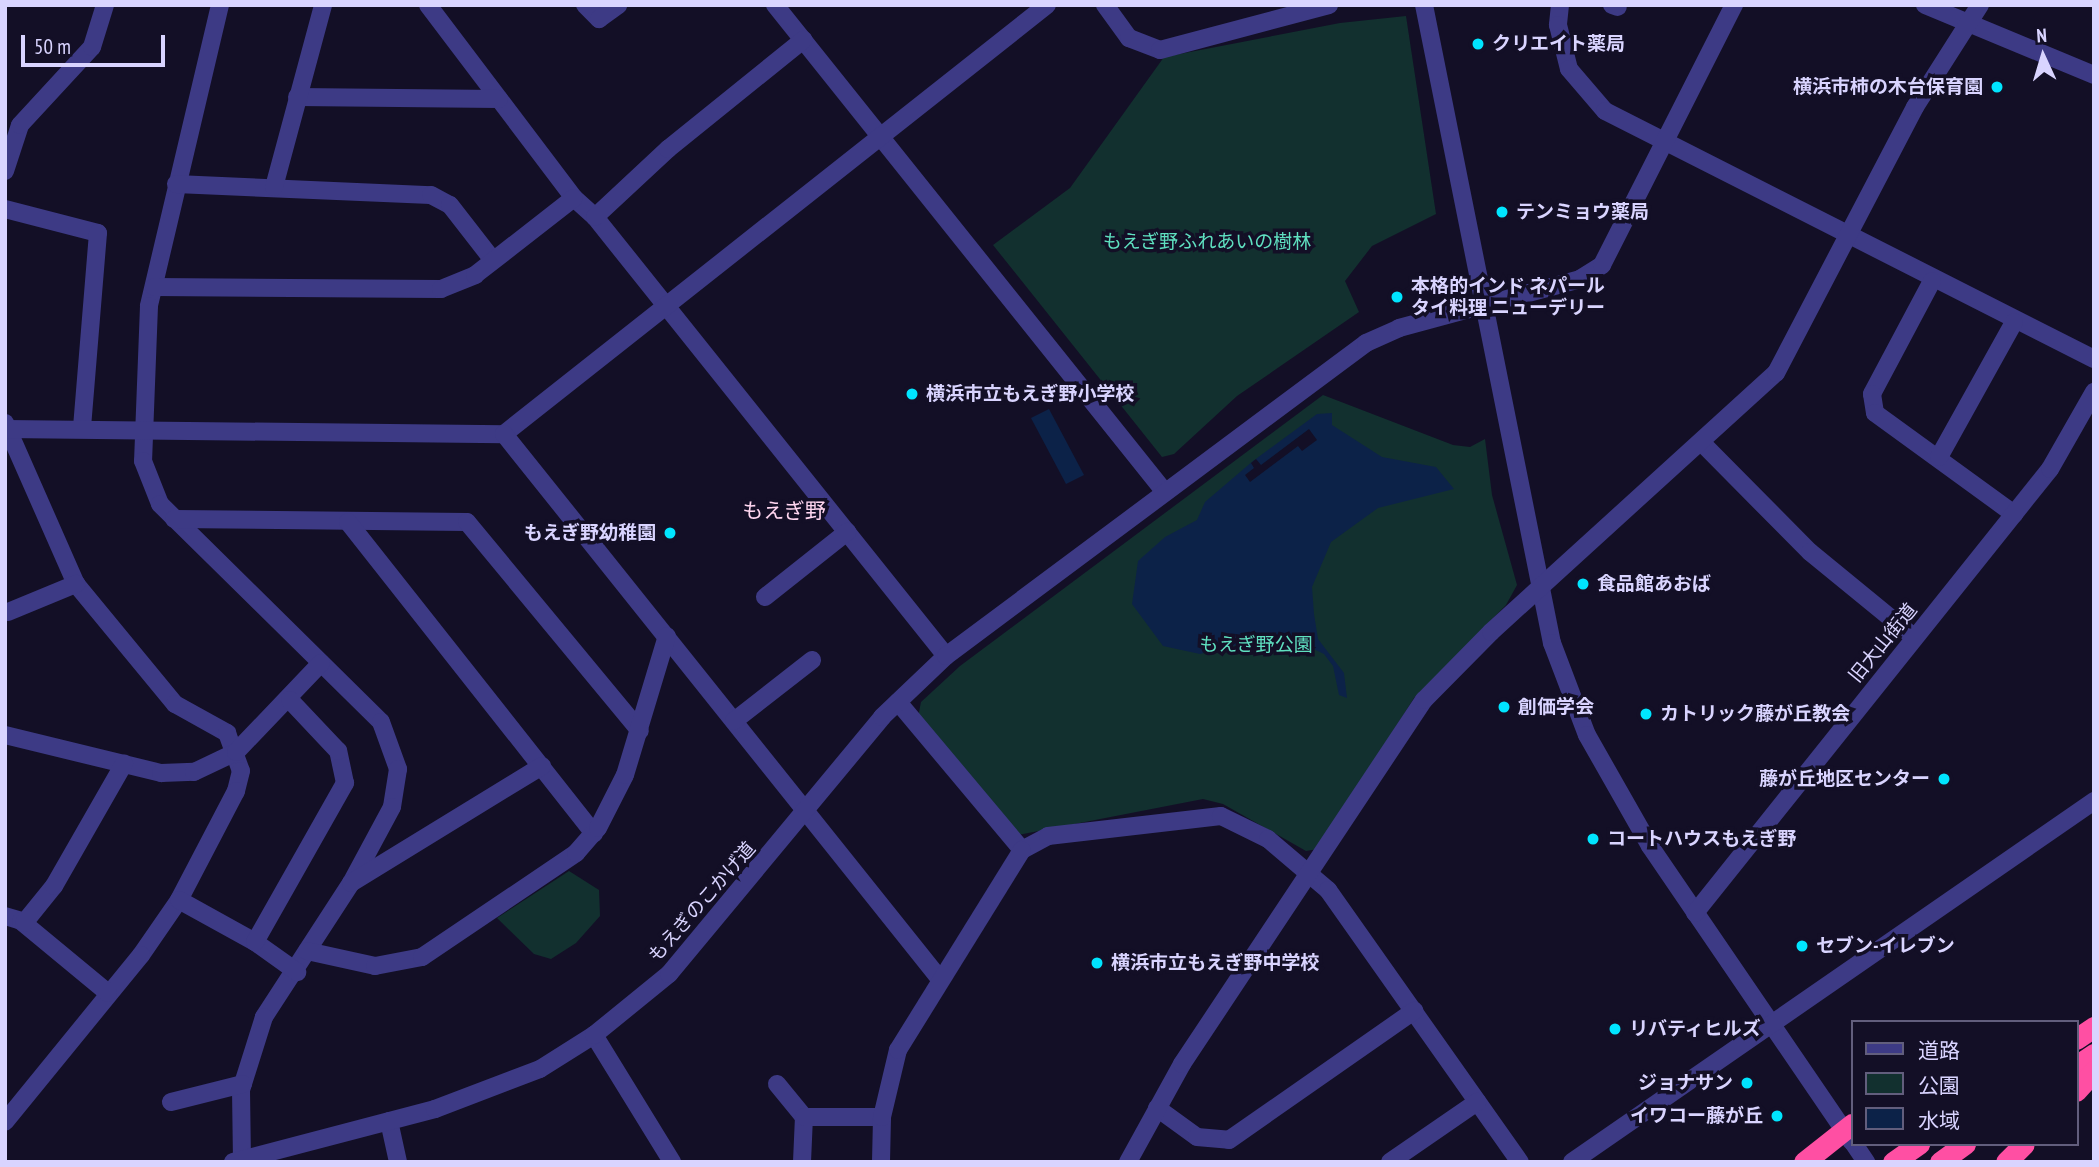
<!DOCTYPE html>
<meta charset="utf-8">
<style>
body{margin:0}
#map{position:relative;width:2099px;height:1167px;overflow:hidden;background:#130f26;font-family:"PT Sans Narrow","Noto Sans JP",sans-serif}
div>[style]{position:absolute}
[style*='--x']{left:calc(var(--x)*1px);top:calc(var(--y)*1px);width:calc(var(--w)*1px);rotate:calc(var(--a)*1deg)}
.green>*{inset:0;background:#12302f}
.water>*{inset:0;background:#0c2248}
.pier>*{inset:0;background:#130f26}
.minor>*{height:18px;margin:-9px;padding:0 9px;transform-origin:9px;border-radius:9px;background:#3d3a85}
.highway>*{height:21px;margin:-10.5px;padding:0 10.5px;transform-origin:10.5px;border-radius:10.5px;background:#ff4fa3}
.dots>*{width:19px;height:19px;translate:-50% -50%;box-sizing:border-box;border:4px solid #130f26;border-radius:50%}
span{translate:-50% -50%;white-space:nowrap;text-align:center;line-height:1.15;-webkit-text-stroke:7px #130f26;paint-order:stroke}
.poi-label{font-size:19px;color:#d9d4ff;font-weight:700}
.left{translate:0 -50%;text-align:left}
.right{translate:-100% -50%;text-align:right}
.park-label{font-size:19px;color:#5fe0c0}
.street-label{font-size:19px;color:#d9d4ff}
.neighbourhood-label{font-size:21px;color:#ffd6f0}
.frame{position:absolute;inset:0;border:7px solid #d9d4ff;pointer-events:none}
.legend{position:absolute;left:1851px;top:1020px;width:228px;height:126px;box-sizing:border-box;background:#130f26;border:2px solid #625e7d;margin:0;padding:9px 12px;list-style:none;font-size:21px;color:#d9d4ff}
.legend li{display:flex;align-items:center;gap:14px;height:35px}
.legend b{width:35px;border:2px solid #625e7d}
.north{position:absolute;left:2008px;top:21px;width:70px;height:70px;-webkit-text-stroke:5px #130f26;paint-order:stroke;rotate:356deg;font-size:19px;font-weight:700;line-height:28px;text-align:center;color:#d9d4ff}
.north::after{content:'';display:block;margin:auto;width:24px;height:32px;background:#d9d4ff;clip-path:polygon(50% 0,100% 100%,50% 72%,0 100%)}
.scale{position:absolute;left:21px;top:35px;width:144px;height:32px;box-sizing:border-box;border:4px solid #d9d4ff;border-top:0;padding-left:9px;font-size:21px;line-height:24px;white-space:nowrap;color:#d9d4ff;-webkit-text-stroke:5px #130f26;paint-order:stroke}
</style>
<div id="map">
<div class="green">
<div style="clip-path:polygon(1406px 16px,1436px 214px,1372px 246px,1345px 281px,1359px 312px,1237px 396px,1174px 454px,1162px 457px,993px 245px,1070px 188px,1164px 57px,1340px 23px)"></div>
<div style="clip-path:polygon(1323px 395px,1453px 445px,1470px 447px,1485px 439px,1492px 495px,1517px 585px,1506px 605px,1414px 698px,1318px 849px,1306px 851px,1223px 804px,1203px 799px,1018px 835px,918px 717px,921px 702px,960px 666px)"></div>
<div style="clip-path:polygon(569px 871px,599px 890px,600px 916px,576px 943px,551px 959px,534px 954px,497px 918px)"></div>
</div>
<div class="water">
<div style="clip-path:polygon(1049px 409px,1084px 475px,1066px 484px,1031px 418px)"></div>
<div style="clip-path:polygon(1332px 413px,1332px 425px,1382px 457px,1436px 467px,1454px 489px,1378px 508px,1331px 542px,1312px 587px,1314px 614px,1318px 639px,1344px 673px,1347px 698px,1339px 695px,1333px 666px,1324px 654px,1295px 640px,1240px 644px,1200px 654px,1163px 646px,1132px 604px,1138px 561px,1165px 537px,1197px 520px,1205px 502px,1253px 461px,1317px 414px)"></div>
</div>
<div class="pier">
<div style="clip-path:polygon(1309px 429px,1317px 440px,1302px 451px,1298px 446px,1250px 482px,1245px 475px,1254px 468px,1251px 463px,1256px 459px,1261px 465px)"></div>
</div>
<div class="minor">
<div style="--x:220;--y:5;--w:309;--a:103.3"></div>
<div style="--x:149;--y:306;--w:155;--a:92.2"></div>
<div style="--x:143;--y:461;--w:46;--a:68.4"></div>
<div style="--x:160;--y:504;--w:310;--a:44.6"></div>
<div style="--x:381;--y:722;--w:50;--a:70.1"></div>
<div style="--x:398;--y:769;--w:38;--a:99"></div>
<div style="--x:392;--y:807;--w:86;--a:118.3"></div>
<div style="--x:351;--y:883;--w:160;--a:123"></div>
<div style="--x:264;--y:1017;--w:77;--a:107.5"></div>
<div style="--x:241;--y:1090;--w:72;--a:89.2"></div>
<div style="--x:428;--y:5;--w:242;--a:52.9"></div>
<div style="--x:574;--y:198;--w:28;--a:42"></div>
<div style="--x:595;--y:217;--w:562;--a:51.36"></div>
<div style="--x:585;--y:5;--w:20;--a:45"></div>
<div style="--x:599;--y:19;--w:24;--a:-36"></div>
<div style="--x:775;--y:5;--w:623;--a:51.33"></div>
<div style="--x:1105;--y:5;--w:41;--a:54"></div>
<div style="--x:1129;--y:38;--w:33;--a:21"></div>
<div style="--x:1160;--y:50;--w:175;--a:-14.9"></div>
<div style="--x:1424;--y:5;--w:651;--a:78.66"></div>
<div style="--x:1552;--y:643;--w:98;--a:69.2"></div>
<div style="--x:1587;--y:735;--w:128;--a:60.4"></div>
<div style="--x:1650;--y:846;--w:358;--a:55.7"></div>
<div style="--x:1560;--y:5;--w:20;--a:96"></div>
<div style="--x:1558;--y:25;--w:45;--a:76"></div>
<div style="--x:1569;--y:69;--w:55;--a:49.4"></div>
<div style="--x:1605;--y:111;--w:548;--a:26.89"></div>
<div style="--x:1612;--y:5;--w:6;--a:18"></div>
<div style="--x:1925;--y:5;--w:183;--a:22.5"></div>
<div style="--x:297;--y:97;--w:202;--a:0.6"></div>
<div style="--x:5;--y:171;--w:48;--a:-71.9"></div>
<div style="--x:20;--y:125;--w:106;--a:-47.3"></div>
<div style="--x:92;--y:47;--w:44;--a:-72.8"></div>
<div style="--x:176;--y:184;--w:255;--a:2.5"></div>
<div style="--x:431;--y:195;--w:21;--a:28"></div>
<div style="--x:450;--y:205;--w:68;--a:52.1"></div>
<div style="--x:274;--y:187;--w:188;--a:-74.9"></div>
<div style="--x:5;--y:209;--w:96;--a:14.5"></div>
<div style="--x:98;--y:233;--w:196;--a:94.7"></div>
<div style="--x:595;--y:217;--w:100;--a:-43"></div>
<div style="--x:668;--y:149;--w:174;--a:-38.9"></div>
<div style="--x:1932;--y:281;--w:128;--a:118"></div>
<div style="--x:1872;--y:394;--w:19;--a:81"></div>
<div style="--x:1875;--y:413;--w:172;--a:36"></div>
<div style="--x:154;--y:287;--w:287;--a:0.4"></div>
<div style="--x:441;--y:289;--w:37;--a:-22"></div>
<div style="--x:475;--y:275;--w:125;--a:-37.9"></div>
<div style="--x:5;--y:423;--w:176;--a:66.2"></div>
<div style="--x:76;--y:584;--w:156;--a:50.5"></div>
<div style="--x:175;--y:704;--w:60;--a:29.1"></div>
<div style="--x:227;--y:733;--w:40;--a:69.8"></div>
<div style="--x:241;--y:771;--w:21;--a:104"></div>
<div style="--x:236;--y:791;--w:123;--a:117.6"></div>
<div style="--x:179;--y:900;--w:67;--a:124.6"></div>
<div style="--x:141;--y:955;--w:215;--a:129.2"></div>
<div style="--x:5;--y:429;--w:499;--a:0.6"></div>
<div style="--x:504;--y:434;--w:692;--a:-38.31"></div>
<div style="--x:504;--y:434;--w:697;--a:51.35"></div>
<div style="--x:1703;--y:444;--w:152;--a:45.3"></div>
<div style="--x:1810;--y:552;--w:134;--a:39.3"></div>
<div style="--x:1939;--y:457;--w:154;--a:-60.9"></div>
<div style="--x:174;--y:519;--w:293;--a:0.6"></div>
<div style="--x:467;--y:522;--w:271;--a:50.4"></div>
<div style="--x:348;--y:522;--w:397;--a:51.7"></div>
<div style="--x:765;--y:597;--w:105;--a:-38.4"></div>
<div style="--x:8;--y:612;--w:74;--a:-22.4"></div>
<div style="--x:898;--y:702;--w:193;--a:50"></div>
<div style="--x:1022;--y:850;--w:30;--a:-28"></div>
<div style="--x:1048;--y:836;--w:174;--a:-6.6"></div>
<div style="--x:1221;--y:816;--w:52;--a:26.1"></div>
<div style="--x:1268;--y:839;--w:79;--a:40.4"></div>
<div style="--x:1328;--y:890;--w:333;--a:54.8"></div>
<div style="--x:734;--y:721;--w:99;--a:-38"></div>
<div style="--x:5;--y:735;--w:161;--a:13.7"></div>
<div style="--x:161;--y:773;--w:33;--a:-2"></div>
<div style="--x:194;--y:772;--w:47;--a:-25.5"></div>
<div style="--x:236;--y:752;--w:123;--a:-46.3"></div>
<div style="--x:351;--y:883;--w:224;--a:-31.5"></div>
<div style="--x:179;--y:900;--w:87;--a:28.9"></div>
<div style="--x:255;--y:942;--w:52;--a:35.5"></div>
<div style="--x:1695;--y:913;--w:568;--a:-51.36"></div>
<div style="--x:2050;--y:469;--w:89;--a:-60.3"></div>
<div style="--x:5;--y:916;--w:17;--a:17"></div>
<div style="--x:21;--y:921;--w:113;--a:39.6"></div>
<div style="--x:24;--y:923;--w:48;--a:-51"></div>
<div style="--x:54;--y:886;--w:141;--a:-60.2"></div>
<div style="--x:255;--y:942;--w:183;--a:-60.5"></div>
<div style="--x:345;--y:783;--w:33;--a:-102"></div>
<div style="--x:338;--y:751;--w:70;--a:-133.3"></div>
<div style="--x:307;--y:951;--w:70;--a:12.4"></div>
<div style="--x:375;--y:966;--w:48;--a:-10.8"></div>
<div style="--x:422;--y:957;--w:186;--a:-34"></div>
<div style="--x:576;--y:853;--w:33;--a:-49"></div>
<div style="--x:598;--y:828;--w:59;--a:-63"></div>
<div style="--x:625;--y:775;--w:145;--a:-73.2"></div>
<div style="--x:594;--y:1035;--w:149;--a:58.4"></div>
<div style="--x:777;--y:1084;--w:43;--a:50.7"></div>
<div style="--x:171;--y:1102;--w:74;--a:-14"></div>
<div style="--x:1157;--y:1108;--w:49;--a:35.9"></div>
<div style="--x:1197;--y:1137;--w:32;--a:5"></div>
<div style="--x:1229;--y:1140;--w:226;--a:-34.9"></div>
<div style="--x:389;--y:1121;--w:42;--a:77.6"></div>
<div style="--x:1854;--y:1144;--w:22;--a:56"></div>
<div style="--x:233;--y:1162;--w:209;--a:-14.7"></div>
<div style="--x:435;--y:1109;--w:112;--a:-20.9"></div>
<div style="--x:540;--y:1069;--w:64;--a:-32.2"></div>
<div style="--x:594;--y:1035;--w:97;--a:-39.1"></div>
<div style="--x:669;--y:974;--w:334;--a:-50.3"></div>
<div style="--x:882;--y:717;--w:88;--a:-43.6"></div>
<div style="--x:946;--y:656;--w:524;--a:-36.69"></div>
<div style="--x:1366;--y:343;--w:36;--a:-24"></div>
<div style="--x:1399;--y:328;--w:188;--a:-15.1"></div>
<div style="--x:1580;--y:279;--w:26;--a:-32"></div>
<div style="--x:1602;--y:265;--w:292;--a:-63.1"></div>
<div style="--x:802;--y:1162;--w:45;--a:-87.5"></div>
<div style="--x:804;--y:1117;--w:78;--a:0"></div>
<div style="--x:881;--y:1162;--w:45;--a:-88.7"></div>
<div style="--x:882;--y:1117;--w:69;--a:-76.6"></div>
<div style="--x:898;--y:1050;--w:235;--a:-58.2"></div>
<div style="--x:1128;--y:1162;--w:112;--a:-61.1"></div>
<div style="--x:1182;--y:1064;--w:437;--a:-56.4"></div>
<div style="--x:1424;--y:700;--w:95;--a:-45.4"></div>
<div style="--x:1491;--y:632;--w:385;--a:-42.3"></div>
<div style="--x:1776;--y:373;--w:300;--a:-62.4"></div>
<div style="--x:1915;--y:107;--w:121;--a:-57.5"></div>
<div style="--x:1390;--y:1162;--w:106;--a:-34.6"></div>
<div style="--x:1572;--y:1162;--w:635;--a:-34.67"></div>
</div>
<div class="highway">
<div style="--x:2076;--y:1039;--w:22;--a:-34"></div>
<div style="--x:2076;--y:1066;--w:22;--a:-34"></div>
<div style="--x:2076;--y:1091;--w:27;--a:-48"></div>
<div style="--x:1804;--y:1162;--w:61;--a:-38.4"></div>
<div style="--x:1893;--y:1162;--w:32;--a:-35"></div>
<div style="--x:1940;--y:1162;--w:31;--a:-36"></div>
<div style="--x:2006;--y:1162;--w:25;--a:-45"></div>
</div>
<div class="dots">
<div style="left:1478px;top:44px;background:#00e5ff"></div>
<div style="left:1997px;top:87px;background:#00e5ff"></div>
<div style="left:1502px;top:212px;background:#00e5ff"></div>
<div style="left:1397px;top:297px;background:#00e5ff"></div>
<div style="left:912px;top:394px;background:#00e5ff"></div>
<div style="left:670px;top:533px;background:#00e5ff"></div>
<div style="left:1583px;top:584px;background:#00e5ff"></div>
<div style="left:1504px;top:707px;background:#00e5ff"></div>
<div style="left:1646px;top:714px;background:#00e5ff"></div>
<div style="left:1944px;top:779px;background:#00e5ff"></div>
<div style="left:1593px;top:839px;background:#00e5ff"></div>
<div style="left:1802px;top:946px;background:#00e5ff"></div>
<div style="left:1097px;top:963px;background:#00e5ff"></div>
<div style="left:1615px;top:1029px;background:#00e5ff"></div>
<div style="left:1747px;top:1083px;background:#00e5ff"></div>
<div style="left:1777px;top:1116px;background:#00e5ff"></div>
</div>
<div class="poi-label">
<span class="left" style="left:1492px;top:44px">クリエイト薬局</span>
<span class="right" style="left:1983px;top:87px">横浜市柿の木台保育園</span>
<span class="left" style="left:1516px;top:212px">テンミョウ薬局</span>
<span class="left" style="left:1411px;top:297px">本格的インド ネパール<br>タイ料理 ニューデリー</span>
<span class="left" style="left:926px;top:394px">横浜市立もえぎ野小学校</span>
<span class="right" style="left:656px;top:533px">もえぎ野幼稚園</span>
<span class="left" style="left:1597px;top:584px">食品館あおば</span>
<span class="left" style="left:1518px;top:707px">創価学会</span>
<span class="left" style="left:1660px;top:714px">カトリック藤が丘教会</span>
<span class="right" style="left:1930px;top:779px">藤が丘地区センター</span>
<span class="left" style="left:1607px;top:839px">コートハウスもえぎ野</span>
<span class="left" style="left:1816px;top:946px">セブン-イレブン</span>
<span class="left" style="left:1111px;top:963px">横浜市立もえぎ野中学校</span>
<span class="left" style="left:1629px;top:1029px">リバティヒルズ</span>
<span class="right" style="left:1733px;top:1083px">ジョナサン</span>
<span class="right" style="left:1763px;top:1116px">イワコー藤が丘</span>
</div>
<div class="park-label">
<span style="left:1207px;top:242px">もえぎ野ふれあいの樹林</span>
<span style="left:1256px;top:645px">もえぎ野公園</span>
</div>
<div class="street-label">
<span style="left:1883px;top:643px;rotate:-51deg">旧大山街道</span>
<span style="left:702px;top:902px;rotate:-49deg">もえぎのこかげ道</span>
</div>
<div class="neighbourhood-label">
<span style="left:784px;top:511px">もえぎ野</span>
</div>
<div class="frame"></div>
<ul class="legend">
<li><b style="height:9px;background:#3d3a85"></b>道路</li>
<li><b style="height:19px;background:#12302f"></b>公園</li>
<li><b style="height:19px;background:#0c2248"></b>水域</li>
</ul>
<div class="north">N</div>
<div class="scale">50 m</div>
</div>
